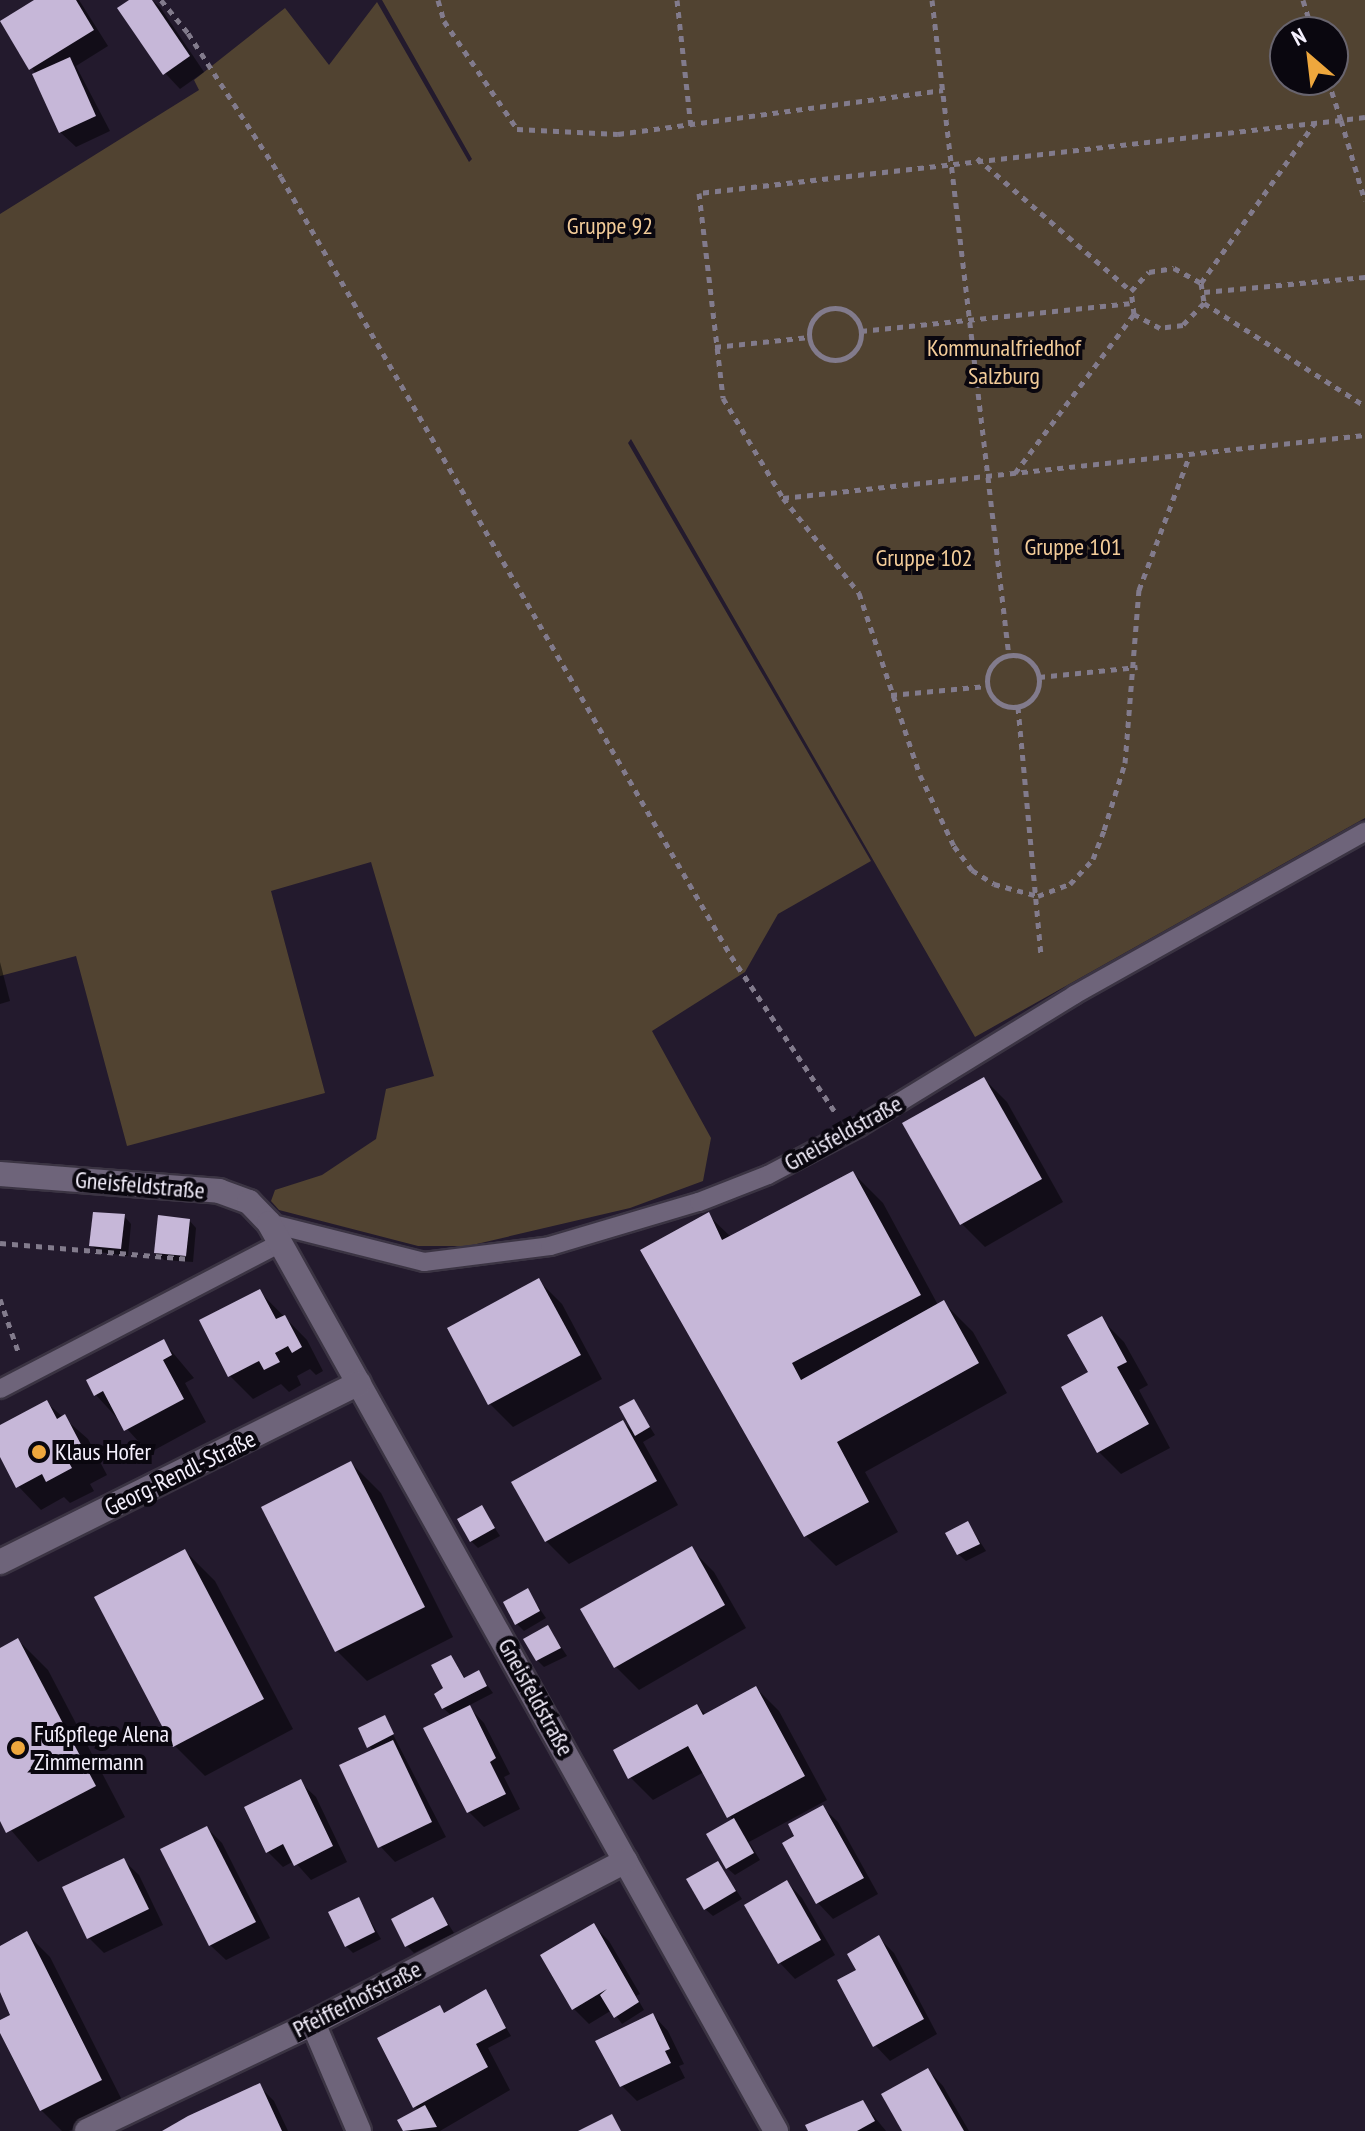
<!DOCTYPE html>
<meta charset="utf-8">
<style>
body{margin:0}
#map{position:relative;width:1365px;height:2131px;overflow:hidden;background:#231a2d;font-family:"PT Sans Narrow",sans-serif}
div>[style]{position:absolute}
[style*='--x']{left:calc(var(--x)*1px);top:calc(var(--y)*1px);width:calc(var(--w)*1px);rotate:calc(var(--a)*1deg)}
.green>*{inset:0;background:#514331}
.shadow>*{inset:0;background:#0007}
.building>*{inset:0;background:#c6b7d8}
.path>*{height:5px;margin-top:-2.5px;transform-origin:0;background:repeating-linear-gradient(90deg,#827b8c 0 6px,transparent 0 12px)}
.path>.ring{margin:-2.5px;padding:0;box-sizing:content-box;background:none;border:5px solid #827b8c;border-radius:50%}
.roads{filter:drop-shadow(2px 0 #3b3443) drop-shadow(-2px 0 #3b3443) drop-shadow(0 2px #3b3443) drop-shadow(0 -2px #3b3443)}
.lane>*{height:18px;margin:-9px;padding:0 9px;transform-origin:9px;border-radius:9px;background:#6e647a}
.street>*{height:24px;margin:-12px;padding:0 12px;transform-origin:12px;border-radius:12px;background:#6e647a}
.dots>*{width:22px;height:22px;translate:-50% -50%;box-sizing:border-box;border:4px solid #0a070f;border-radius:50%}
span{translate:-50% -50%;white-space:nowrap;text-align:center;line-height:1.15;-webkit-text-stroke:8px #0a070f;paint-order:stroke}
.park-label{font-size:24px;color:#f3cc99}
.street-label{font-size:24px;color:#f5f0fd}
.poi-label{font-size:24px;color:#f5f0fd}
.left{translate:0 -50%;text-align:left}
.north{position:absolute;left:1269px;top:16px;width:80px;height:80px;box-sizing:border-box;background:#0a070f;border:2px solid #68646e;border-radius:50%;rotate:332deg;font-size:22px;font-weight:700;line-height:32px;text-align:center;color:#f5f0fd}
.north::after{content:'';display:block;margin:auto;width:28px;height:36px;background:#eea73d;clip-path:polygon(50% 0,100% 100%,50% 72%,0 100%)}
</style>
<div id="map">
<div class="green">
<div style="clip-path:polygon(evenodd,382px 0,1365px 0,1365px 818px,975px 1037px,631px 439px,628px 443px,871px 861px,778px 914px,745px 972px,652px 1031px,711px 1138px,703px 1181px,630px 1208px,468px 1246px,418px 1246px,279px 1210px,271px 1201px,275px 1190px,322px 1175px,376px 1139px,386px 1089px,434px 1076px,371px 862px,271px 891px,325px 1093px,127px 1146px,76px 956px,0 976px,0 214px,199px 90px,194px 80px,285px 8px,329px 65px,377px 2px,469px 162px,472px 159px,382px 0,1285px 32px,1333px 32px,1333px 80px,1285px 80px,1285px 32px)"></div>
</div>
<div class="shadow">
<div style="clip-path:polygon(35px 0,79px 0,108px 46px,76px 66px,110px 131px,76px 147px,60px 132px,36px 74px,2px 22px)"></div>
<div style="clip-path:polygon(132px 0,152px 0,160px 7px,204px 72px,180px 89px,165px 73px)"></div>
<div style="clip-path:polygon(0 962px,10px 1001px,0 1004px)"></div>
<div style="clip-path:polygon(984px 1079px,1007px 1102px,1063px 1202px,985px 1247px,962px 1224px)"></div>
<div style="clip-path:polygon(853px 1173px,883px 1203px,938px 1305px,943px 1302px,973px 1332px,1007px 1393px,865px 1472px,898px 1532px,836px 1566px,806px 1536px,708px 1215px,731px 1237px)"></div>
<div style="clip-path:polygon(124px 1216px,131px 1224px,128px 1256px,99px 1252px,91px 1245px)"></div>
<div style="clip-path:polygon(189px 1220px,196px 1228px,193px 1262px,164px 1260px,156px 1252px)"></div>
<div style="clip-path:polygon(539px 1281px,562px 1304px,602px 1379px,513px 1427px,490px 1404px)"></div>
<div style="clip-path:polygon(259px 1291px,307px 1340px,323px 1371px,316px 1375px,310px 1369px,297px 1376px,301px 1385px,289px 1392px,281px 1384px,253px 1399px,230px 1376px)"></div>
<div style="clip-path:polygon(1101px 1319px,1124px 1342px,1148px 1385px,1139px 1390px,1170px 1448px,1121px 1474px,1098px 1451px,1090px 1373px)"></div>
<div style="clip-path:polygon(163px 1341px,194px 1378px,185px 1383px,206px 1422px,149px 1453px,96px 1395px)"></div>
<div style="clip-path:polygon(634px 1402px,655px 1435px,643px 1442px,678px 1505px,569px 1564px,546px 1541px,623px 1422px,637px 1435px,622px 1408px)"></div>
<div style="clip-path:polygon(47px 1403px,88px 1439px,107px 1475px,90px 1484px,94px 1491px,70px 1503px,64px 1497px,41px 1510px,18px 1486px,0 1453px,0 1427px)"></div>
<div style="clip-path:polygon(351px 1463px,381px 1493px,453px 1637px,367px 1681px,337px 1651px,264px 1508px)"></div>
<div style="clip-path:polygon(482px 1508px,500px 1536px,478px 1548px,471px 1541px)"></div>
<div style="clip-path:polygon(968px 1523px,986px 1551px,966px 1561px,958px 1554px)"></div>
<div style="clip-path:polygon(691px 1549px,714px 1572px,746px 1628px,639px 1690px,616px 1667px)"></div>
<div style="clip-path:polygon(185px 1551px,215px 1581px,293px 1729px,205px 1776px,175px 1746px)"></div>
<div style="clip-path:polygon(527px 1590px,546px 1618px,524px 1631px,517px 1624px)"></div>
<div style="clip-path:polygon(548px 1627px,567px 1656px,544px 1667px,537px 1660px)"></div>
<div style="clip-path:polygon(18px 1640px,48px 1670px,125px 1817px,38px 1862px,0 1817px,0 1650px)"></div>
<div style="clip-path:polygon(451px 1657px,466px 1679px,478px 1672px,493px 1693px,468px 1706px,484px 1723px,510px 1774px,504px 1777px,520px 1809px,484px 1827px,469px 1812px,452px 1716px,443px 1708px)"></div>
<div style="clip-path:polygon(756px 1688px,779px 1711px,827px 1800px,749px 1842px,760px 1860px,735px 1875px,727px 1868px,733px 1821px,704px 1772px,653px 1800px,630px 1777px,697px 1706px,706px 1715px)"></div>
<div style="clip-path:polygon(384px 1717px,446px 1837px,395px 1862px,380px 1846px,374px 1751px,369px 1746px)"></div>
<div style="clip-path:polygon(300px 1782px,316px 1797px,347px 1862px,311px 1880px,294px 1861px,283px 1867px,268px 1852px)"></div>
<div style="clip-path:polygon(822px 1807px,838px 1822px,878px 1894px,833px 1919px,818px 1903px,785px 1844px)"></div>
<div style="clip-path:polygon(207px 1828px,222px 1843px,270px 1938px,226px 1960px,210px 1945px)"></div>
<div style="clip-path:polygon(123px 1860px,139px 1875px,163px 1925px,104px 1953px,89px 1938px)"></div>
<div style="clip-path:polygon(718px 1863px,742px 1899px,713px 1916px,705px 1909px)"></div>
<div style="clip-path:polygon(787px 1882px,802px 1898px,835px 1955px,795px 1979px,780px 1963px,747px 1906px)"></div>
<div style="clip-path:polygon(358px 1899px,381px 1939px,353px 1953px,346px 1946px)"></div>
<div style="clip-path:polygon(433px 1900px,454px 1933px,414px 1953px,407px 1946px)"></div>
<div style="clip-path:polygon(594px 1926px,609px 1941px,640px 1994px,636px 1996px,644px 2010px,622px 2024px,612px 2010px,589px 2024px,573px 2008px)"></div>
<div style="clip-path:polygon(27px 1934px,50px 1957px,124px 2104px,69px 2131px,62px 2131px,41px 2110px,0 2028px,0 2023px,12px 2016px,0 1987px,0 1948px)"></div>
<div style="clip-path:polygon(879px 1938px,894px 1953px,937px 2034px,890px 2061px,875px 2045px,859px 1971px)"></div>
<div style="clip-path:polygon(485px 1992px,511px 2036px,488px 2048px,510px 2090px,440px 2131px,405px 2131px,400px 2120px,419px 2110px,415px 2107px,440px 2008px,446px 2014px)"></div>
<div style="clip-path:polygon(653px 2015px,668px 2031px,684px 2064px,679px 2066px,685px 2078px,637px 2101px,622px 2086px)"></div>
<div style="clip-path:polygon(928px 2070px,943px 2086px,969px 2131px,905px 2131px)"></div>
<div style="clip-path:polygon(259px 2086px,274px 2101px,288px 2131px,167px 2131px)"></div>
<div style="clip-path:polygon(863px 2103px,886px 2131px,810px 2131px,807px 2125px)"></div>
</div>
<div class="building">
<div style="clip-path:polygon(34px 0,76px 0,94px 30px,29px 70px,0 21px)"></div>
<div style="clip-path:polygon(129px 0,152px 0,190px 56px,163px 75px,117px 8px)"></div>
<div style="clip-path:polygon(70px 57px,96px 116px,59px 133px,32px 74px)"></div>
<div style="clip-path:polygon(984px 1077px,1042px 1179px,960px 1225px,902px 1123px)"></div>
<div style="clip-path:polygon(853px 1171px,921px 1295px,792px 1363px,801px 1380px,944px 1300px,979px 1363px,837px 1442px,869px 1502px,804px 1537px,640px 1250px,709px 1212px,722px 1240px)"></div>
<div style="clip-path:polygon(93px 1212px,125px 1214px,121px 1249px,89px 1246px)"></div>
<div style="clip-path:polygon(158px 1215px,190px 1219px,186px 1256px,154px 1253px)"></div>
<div style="clip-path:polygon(539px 1278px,581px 1355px,488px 1405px,447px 1328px)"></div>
<div style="clip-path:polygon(260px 1289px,276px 1319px,285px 1315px,302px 1347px,292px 1353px,288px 1346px,275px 1353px,280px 1362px,264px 1370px,259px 1361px,228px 1377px,199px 1320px)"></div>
<div style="clip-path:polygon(1102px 1316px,1127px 1362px,1117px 1367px,1149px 1424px,1097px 1453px,1061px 1387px,1088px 1372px,1067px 1335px)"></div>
<div style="clip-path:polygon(164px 1339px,172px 1355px,163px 1360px,184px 1399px,124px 1431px,103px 1391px,94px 1396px,86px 1380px)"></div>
<div style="clip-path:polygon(634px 1399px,650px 1427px,635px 1436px,619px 1407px)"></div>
<div style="clip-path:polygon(47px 1400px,57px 1419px,65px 1414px,85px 1452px,68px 1461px,72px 1468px,46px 1482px,42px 1474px,16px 1488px,0 1457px,0 1425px)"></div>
<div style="clip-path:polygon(623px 1420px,657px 1481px,545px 1542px,511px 1482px)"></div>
<div style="clip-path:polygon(351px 1461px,425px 1607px,335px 1652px,261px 1507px)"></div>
<div style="clip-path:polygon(482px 1505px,495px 1528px,470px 1542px,457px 1519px)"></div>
<div style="clip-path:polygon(968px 1521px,980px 1544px,957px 1555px,945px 1533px)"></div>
<div style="clip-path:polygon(692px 1546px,725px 1605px,614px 1668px,580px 1609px)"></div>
<div style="clip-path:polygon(185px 1549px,264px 1699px,173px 1747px,94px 1597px)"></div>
<div style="clip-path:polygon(528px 1588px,540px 1611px,515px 1625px,503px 1602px)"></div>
<div style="clip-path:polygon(548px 1625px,561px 1648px,536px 1661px,523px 1639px)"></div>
<div style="clip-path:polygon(18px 1638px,96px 1786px,6px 1833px,0 1821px,0 1648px)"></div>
<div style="clip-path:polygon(451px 1655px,464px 1678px,479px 1670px,487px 1686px,442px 1709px,434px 1694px,443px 1688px,431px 1665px)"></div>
<div style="clip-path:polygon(756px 1686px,805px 1776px,727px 1818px,688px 1746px,628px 1779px,613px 1750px,697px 1704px,703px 1715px)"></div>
<div style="clip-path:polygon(470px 1705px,496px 1758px,490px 1762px,506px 1794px,467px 1813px,423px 1728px)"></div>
<div style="clip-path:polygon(385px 1715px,394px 1734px,367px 1748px,358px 1728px)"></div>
<div style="clip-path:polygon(393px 1740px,432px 1822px,378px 1848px,339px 1765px)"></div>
<div style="clip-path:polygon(301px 1779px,333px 1846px,294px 1866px,283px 1844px,266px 1853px,244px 1807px)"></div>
<div style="clip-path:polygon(823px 1805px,864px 1878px,816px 1904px,782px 1843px,794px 1836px,788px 1824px)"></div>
<div style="clip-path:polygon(734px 1818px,754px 1853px,726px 1869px,706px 1834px)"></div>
<div style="clip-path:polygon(207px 1826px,256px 1922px,209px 1946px,160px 1849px)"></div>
<div style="clip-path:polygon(124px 1858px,149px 1909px,87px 1939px,62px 1887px)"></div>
<div style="clip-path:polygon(718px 1861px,736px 1891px,704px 1910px,686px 1879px)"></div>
<div style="clip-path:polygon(787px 1880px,821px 1940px,778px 1964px,744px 1905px)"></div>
<div style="clip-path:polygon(359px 1897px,375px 1932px,345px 1947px,328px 1912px)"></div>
<div style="clip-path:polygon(433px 1897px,448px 1925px,405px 1947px,391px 1919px)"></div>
<div style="clip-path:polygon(594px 1923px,639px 2002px,614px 2018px,600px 1995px,607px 1989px,572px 2010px,540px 1955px)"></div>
<div style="clip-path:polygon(27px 1931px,102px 2080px,40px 2111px,0 2033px,0 2020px,10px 2015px,0 1992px,0 1946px)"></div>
<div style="clip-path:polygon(879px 1935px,924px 2019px,873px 2047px,837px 1980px,856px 1970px,847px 1954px)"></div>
<div style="clip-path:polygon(486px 1989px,506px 2028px,476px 2044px,488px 2067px,413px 2108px,377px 2038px,440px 2005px,444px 2013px)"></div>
<div style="clip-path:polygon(653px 2013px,670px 2049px,665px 2051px,671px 2063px,620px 2087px,595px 2041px)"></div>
<div style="clip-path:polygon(928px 2068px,964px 2131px,902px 2131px,881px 2094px)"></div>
<div style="clip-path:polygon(260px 2083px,282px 2131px,162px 2131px,188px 2116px)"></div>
<div style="clip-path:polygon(863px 2100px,875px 2121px,857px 2131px,808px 2131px,805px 2125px)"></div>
<div style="clip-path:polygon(425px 2105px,437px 2127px,403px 2131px,397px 2120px)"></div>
<div style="clip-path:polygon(612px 2114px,621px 2131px,578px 2131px)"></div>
</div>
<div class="path">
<div style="--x:161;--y:0;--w:43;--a:50.7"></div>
<div style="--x:188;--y:33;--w:171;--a:57.1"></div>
<div style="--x:281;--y:177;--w:900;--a:59.99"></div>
<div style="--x:731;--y:956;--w:187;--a:56.3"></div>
<div style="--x:438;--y:0;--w:22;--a:74"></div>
<div style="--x:444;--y:21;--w:130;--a:55.9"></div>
<div style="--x:517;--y:129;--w:101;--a:2.8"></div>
<div style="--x:618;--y:134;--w:328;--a:-7.7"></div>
<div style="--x:677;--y:0;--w:127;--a:83.7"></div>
<div style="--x:932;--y:0;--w:661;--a:83.31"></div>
<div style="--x:1303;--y:0;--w:34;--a:73"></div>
<div style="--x:1328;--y:80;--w:42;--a:72"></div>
<div style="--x:1341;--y:120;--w:646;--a:173.51"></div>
<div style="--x:699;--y:193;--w:206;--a:83.3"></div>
<div style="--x:723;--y:398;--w:117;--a:59"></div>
<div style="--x:783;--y:498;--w:585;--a:-6.18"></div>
<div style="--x:1365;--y:117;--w:24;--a:173"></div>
<div style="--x:1341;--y:120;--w:84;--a:73.5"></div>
<div style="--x:977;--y:158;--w:203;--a:40.8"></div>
<div style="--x:1174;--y:268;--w:31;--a:29"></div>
<div style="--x:1201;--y:283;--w:20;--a:81"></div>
<div style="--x:1204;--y:303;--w:30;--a:134"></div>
<div style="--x:1183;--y:325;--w:23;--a:173"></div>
<div style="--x:1160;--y:328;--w:30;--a:-152"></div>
<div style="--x:1134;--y:314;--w:23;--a:-97"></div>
<div style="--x:1131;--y:291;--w:26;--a:-47"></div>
<div style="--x:1149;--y:272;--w:25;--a:-9"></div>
<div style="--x:1201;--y:283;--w:195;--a:-54.6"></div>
<div style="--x:1204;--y:292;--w:162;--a:-5.3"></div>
<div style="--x:1204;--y:303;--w:191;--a:32.6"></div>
<div class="ring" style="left:809px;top:308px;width:47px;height:47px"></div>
<div style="--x:861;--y:331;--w:270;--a:-5.9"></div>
<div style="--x:715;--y:347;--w:95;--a:-6.1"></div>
<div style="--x:1015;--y:473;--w:199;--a:-53.2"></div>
<div style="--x:783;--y:498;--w:122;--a:51.3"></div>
<div style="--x:859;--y:593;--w:192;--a:71.5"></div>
<div style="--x:920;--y:775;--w:79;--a:64.4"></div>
<div style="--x:954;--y:846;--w:30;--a:53"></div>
<div style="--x:972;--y:870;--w:26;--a:32"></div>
<div style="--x:994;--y:884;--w:46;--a:15.3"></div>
<div style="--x:1038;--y:896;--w:34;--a:-21"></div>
<div style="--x:1070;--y:884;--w:34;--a:-47"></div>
<div style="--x:1093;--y:859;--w:31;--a:-69"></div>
<div style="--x:1104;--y:830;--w:70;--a:-72.6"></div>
<div style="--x:1125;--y:763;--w:174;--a:-85.4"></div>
<div style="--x:1139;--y:590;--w:142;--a:-69.4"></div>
<div class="ring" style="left:987px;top:655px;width:47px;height:47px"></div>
<div style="--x:1039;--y:677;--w:99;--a:-5.8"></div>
<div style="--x:891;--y:695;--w:96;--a:-5.4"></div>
<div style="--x:1018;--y:707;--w:250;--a:84.7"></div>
<div style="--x:0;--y:1243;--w:191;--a:4.8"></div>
<div style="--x:0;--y:1299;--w:55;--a:70.9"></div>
</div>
<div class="roads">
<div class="lane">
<div style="--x:269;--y:1223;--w:160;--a:14.1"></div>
<div style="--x:424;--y:1262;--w:127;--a:-7.2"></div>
<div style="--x:550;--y:1246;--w:155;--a:-16.5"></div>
<div style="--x:699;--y:1202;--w:74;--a:-21.4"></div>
<div style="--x:768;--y:1175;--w:103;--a:-27.8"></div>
<div style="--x:859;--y:1127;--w:252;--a:-31.5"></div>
<div style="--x:1074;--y:995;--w:334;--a:-29.3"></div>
<div style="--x:0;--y:1389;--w:318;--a:-27.5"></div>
</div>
<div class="street">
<div style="--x:0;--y:1174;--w:220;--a:4.4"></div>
<div style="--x:219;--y:1191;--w:32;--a:20"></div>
<div style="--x:249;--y:1202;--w:29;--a:46"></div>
<div style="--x:269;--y:1223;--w:1040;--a:60.82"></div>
<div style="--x:0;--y:1562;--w:401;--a:-26.5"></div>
<div style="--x:313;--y:2023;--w:117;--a:66.9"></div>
<div style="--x:87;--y:2131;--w:250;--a:-25.5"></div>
<div style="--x:313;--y:2023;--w:352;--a:-27.4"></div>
</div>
</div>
<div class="dots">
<div style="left:39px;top:1452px;background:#eea73d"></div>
<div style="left:18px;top:1748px;background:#eea73d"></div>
</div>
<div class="park-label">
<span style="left:610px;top:226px">Gruppe 92</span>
<span style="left:1004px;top:362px">Kommunalfriedhof<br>Salzburg</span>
<span style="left:1073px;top:547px">Gruppe 101</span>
<span style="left:924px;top:558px">Gruppe 102</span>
</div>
<div class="street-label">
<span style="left:843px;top:1133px;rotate:-29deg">Gneisfeldstraße</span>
<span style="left:140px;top:1185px;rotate:5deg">Gneisfeldstraße</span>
<span style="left:180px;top:1473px;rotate:-26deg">Georg-Rendl-Straße</span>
<span style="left:536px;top:1697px;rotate:61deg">Gneisfeldstraße</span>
<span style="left:357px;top:1999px;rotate:-27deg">Pfeifferhofstraße</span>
</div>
<div class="poi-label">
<span class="left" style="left:55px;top:1452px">Klaus Hofer</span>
<span class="left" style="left:34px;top:1748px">Fußpflege Alena<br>Zimmermann</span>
</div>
<div class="north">N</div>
</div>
